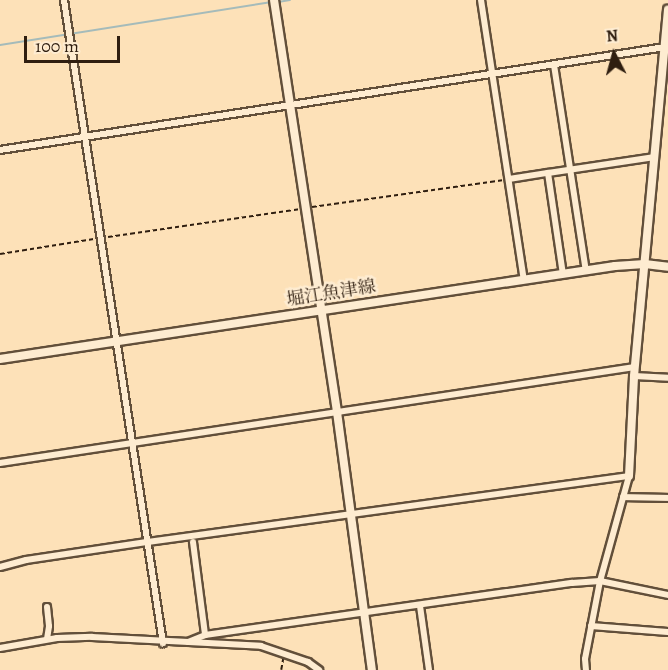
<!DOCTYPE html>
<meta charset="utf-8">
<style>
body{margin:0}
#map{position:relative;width:668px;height:670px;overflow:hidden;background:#fde1b8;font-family:Alegreya,"Noto Serif JP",serif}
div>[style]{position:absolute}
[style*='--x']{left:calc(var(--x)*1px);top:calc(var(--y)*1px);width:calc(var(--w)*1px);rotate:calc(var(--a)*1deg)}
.stream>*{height:2px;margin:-1px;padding:0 1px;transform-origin:1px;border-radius:1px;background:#a5bbba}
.path>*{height:1.5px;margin-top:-0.75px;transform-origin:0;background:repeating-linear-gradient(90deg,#2f1e10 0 4.5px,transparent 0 7.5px)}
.roads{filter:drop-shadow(2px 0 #624f3a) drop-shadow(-2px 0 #624f3a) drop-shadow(0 2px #624f3a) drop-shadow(0 -2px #624f3a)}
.minor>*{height:6px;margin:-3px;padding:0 3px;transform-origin:3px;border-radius:3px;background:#feecd1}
.tertiary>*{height:8px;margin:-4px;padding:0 4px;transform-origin:4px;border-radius:4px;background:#feecd1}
.secondary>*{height:8px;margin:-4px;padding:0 4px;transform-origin:4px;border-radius:4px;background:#feecd1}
span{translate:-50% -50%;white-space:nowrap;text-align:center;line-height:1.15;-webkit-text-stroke:5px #feecd1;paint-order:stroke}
.street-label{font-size:18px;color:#2f1e10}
.north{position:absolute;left:584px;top:24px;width:60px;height:60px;-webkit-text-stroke:4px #feecd1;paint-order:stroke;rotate:354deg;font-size:16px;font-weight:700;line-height:24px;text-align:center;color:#2f1e10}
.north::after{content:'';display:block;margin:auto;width:21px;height:27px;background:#2f1e10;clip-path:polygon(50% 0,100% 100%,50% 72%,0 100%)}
.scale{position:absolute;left:24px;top:36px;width:96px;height:27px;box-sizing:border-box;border:3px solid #2f1e10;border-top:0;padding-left:8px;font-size:18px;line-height:21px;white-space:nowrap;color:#2f1e10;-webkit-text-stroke:4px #feecd1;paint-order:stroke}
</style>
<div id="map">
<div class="stream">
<div style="--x:278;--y:2;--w:12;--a:-9"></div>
<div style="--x:0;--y:45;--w:275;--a:-9"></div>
</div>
<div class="path">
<div style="--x:312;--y:207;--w:194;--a:-8"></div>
<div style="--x:108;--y:237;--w:193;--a:-8.3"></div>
<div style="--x:0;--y:254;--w:95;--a:-9.1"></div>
<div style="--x:281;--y:670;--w:11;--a:-80"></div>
</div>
<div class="roads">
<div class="minor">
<div style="--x:64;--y:0;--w:651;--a:81.25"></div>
<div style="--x:481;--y:0;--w:283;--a:81.3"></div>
<div style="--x:554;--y:65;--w:208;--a:81.2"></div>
<div style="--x:0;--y:150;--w:673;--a:-8.8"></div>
<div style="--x:548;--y:173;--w:108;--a:-8.5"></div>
<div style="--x:509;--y:179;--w:39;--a:-9"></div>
<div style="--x:548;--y:173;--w:102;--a:81.6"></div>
<div style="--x:634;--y:376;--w:34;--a:3"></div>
<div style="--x:0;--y:463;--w:642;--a:-8.6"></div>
<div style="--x:623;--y:497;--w:45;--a:1.3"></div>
<div style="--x:193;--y:542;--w:94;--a:82.6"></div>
<div style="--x:0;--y:567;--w:27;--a:-15"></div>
<div style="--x:26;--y:560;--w:122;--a:-8.5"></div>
<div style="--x:147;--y:542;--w:486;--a:-7.8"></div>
<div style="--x:629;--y:476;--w:109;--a:105.4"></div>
<div style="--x:600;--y:581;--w:79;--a:100.9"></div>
<div style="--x:585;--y:659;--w:11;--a:85"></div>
<div style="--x:420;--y:606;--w:65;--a:82"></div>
<div style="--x:591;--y:626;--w:77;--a:4.5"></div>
<div style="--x:47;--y:639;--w:13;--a:-81"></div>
<div style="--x:49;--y:626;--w:19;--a:-96"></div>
<div style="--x:188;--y:642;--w:18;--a:-22"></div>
<div style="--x:205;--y:635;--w:371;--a:-8.1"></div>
<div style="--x:572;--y:583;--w:28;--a:-4"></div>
<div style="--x:600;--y:581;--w:69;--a:11.6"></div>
<div style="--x:0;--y:648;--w:58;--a:-10"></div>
<div style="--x:57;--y:638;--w:35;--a:-2"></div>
<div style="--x:92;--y:637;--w:169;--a:3"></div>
<div style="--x:261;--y:646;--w:50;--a:18.8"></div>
<div style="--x:308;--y:662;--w:14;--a:36"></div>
</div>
<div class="tertiary">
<div style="--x:274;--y:0;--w:417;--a:81.3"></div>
<div style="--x:337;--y:412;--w:260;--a:82.3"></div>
<div style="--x:629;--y:476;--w:100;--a:-87.1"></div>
<div style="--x:634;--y:376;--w:368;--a:-84.7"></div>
</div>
<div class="secondary">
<div style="--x:0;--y:359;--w:622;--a:-8.6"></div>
<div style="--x:615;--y:266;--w:30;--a:-4"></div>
<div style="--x:645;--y:264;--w:23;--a:7"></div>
</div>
</div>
<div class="street-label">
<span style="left:331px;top:293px;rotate:-9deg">堀江魚津線</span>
</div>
<div class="north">N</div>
<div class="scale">100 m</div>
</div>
